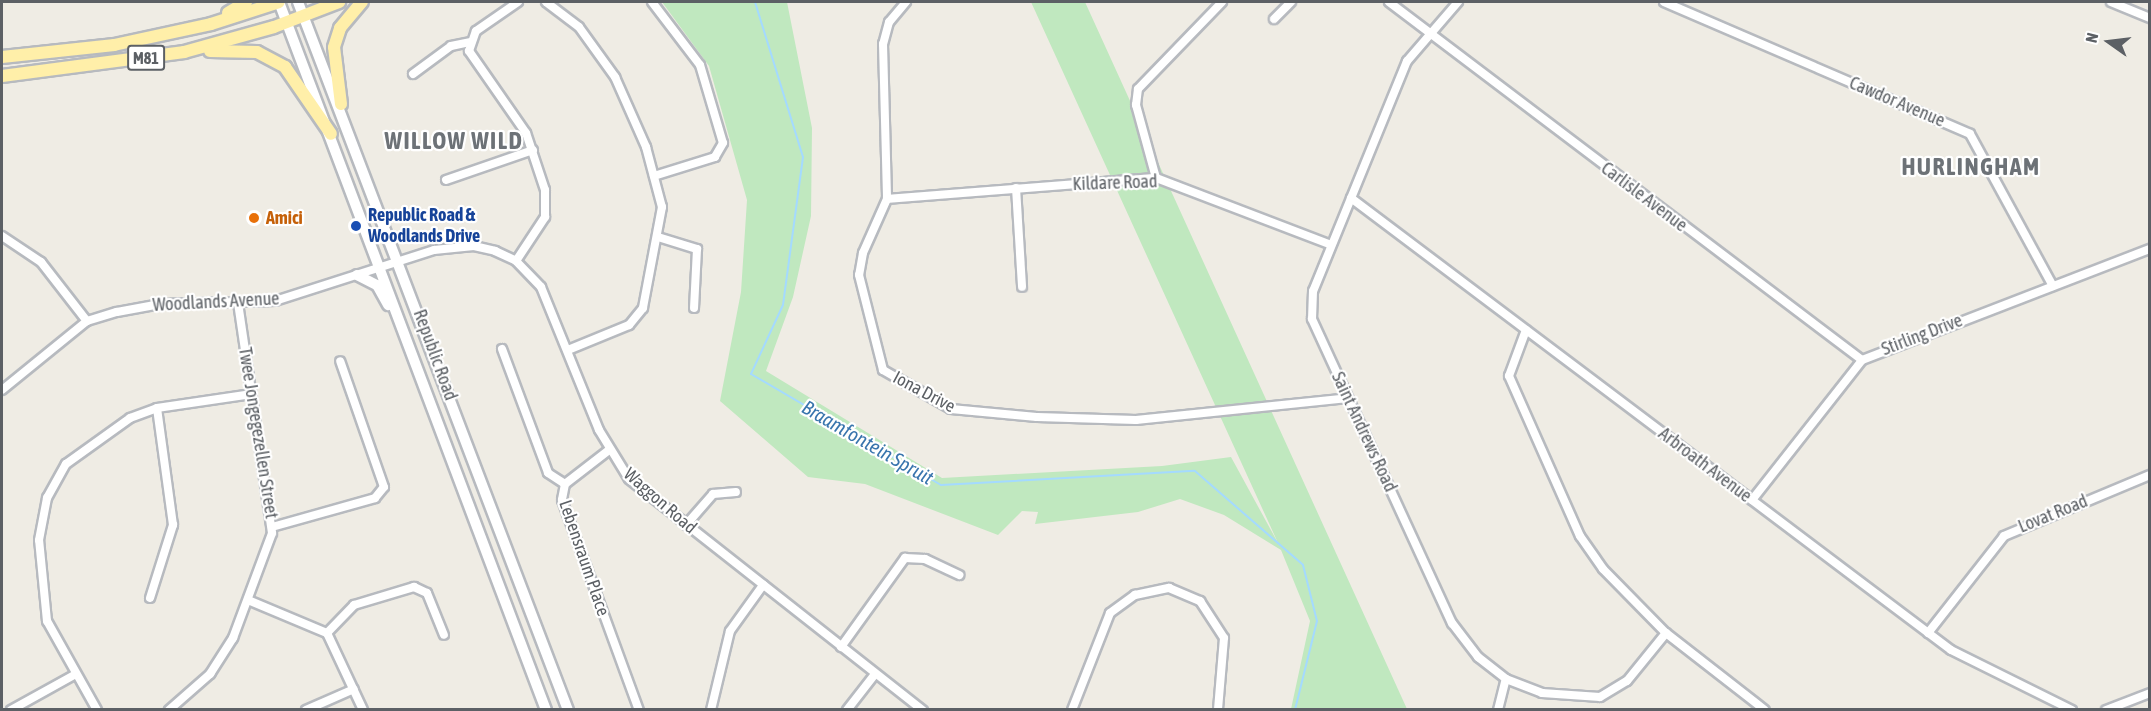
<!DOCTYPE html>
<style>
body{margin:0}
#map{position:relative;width:2151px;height:711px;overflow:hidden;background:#efece4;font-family:"Asap Condensed",sans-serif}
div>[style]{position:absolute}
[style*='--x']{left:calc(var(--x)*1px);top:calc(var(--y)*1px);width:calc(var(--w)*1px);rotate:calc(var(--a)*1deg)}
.green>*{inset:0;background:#c0e8bf}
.stream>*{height:2px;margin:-1px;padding:0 1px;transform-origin:1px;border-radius:1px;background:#a4daff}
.roads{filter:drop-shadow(2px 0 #b7babf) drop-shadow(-2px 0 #b7babf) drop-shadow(0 2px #b7babf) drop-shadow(0 -2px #b7babf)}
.street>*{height:8px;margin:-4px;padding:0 4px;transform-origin:4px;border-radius:4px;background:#fff}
.secondary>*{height:10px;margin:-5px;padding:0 5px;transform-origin:5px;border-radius:5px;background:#fff}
.primary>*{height:12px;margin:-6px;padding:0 6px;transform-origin:6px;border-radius:6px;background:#ffefa9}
.dots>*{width:16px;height:16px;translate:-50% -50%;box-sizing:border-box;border:3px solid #fff;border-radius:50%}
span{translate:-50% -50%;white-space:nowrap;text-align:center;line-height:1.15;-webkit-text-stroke:4.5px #fff;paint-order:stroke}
.shield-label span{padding:2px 4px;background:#fff;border:2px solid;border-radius:4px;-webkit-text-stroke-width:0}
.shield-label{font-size:16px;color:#5c6065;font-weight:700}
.street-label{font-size:18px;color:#5c6065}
.transit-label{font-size:18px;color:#164399;font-weight:700}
.left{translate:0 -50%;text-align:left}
.food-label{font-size:18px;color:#c56008;font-weight:700}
.water-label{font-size:20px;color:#3975ad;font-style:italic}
.district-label{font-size:24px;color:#6d7277;font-weight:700;letter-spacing:1.5px}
.frame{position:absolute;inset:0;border:3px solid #5c6065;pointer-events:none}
.north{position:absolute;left:2079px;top:12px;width:60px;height:60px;-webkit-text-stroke:4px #fff;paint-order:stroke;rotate:284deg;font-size:16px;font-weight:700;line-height:24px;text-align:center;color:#5c6065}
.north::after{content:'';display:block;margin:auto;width:21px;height:27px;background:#5c6065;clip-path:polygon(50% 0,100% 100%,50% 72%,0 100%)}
</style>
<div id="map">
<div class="green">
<div style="clip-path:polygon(662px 2px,787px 2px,812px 128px,811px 216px,793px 297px,766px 371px,942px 478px,1162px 466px,1231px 457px,1278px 543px,1031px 2px,1085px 2px,1407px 709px,1291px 709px,1310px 621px,1281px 550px,1224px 515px,1180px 499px,1138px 512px,1035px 524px,1038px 512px,1022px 511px,998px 535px,865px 484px,808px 477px,720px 401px,741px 292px,747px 200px,709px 66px)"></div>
</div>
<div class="stream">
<div style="--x:755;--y:2;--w:162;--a:72.8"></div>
<div style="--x:803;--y:157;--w:149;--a:97.7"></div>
<div style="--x:783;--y:305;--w:76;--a:114.9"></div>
<div style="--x:751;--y:374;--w:220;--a:30.3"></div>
<div style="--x:941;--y:485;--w:254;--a:-3.2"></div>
<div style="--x:1195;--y:471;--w:143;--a:41"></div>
<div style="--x:1303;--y:565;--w:58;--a:76"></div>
<div style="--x:1317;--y:621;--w:92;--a:103.9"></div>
</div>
<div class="roads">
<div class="street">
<div style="--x:546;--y:2;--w:41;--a:37.1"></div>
<div style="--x:579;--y:27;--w:62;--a:54.2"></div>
<div style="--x:615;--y:77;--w:77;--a:66.1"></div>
<div style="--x:646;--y:147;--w:62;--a:75.1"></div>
<div style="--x:662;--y:207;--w:103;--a:100.7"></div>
<div style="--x:643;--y:308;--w:22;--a:129"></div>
<div style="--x:629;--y:325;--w:66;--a:157.7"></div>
<div style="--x:652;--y:2;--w:79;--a:52.7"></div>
<div style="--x:700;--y:65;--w:81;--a:73.6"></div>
<div style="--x:723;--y:143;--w:16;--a:120"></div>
<div style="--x:715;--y:157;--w:64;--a:162.7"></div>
<div style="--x:906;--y:2;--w:26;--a:130"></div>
<div style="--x:889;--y:22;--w:23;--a:105"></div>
<div style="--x:883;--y:44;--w:155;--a:88.5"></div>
<div style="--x:887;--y:199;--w:59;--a:114"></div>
<div style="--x:863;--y:253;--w:22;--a:100"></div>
<div style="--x:859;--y:275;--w:98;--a:75.8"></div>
<div style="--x:883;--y:370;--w:78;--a:29.8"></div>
<div style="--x:951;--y:409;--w:86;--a:5.3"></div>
<div style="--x:1037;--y:417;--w:99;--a:1.7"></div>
<div style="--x:1136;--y:420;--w:213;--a:-5.9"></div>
<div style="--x:1389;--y:2;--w:593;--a:37.12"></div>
<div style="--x:1458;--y:2;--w:78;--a:130.8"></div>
<div style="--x:1407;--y:61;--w:248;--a:112.2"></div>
<div style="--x:1313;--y:291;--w:28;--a:92"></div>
<div style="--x:1312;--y:319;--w:335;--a:65.3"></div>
<div style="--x:1452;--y:623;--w:43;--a:52.6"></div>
<div style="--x:1478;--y:657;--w:36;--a:38"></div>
<div style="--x:1506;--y:679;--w:39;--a:21"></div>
<div style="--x:1542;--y:693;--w:58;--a:3.9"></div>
<div style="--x:1600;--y:697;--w:31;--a:-31"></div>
<div style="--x:1627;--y:681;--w:62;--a:-50.9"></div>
<div style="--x:1664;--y:2;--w:333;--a:23.3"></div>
<div style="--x:1970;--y:134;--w:173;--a:61.4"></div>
<div style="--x:2111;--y:2;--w:42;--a:22.3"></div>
<div style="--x:1274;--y:19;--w:24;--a:-45"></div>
<div style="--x:413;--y:74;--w:47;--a:-36.4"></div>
<div style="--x:451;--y:46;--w:19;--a:-12"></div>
<div style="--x:1156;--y:178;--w:76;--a:-105.3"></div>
<div style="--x:1136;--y:105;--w:16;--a:-83"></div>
<div style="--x:1138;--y:89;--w:121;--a:-46"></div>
<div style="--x:446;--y:180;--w:92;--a:-19"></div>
<div style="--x:1016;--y:188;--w:99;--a:86.5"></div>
<div style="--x:1351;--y:198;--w:751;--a:36.99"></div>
<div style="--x:1951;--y:650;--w:135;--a:26.4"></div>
<div style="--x:887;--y:199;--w:270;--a:-4.5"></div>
<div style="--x:1156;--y:178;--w:187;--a:20.9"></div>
<div style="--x:2;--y:236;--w:47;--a:33.7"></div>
<div style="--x:41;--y:262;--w:75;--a:52.1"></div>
<div style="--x:658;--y:237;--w:41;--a:17.1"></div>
<div style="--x:697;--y:249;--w:59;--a:92.9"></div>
<div style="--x:516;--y:261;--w:53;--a:-56.6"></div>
<div style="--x:545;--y:217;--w:27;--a:-90"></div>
<div style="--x:545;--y:190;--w:60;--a:-108.4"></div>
<div style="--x:526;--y:133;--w:100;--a:-124.8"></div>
<div style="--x:469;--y:51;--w:21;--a:-71"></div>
<div style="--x:476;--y:31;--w:51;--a:-34.6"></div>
<div style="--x:1526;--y:330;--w:49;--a:110.3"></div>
<div style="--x:1509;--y:376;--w:175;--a:66.1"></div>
<div style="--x:1580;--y:536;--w:40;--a:55.1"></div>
<div style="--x:1603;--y:569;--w:90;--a:45.5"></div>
<div style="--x:1666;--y:633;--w:125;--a:37.9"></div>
<div style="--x:502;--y:349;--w:132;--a:69.6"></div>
<div style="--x:548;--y:473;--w:20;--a:33"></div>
<div style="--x:2;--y:390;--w:109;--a:-39.1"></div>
<div style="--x:87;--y:321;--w:31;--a:-17"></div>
<div style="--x:117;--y:312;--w:44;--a:-10.5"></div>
<div style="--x:160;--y:304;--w:115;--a:-1.5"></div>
<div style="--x:275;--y:301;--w:167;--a:-17.8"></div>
<div style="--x:434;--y:250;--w:40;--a:-5.7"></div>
<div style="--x:474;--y:246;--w:22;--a:13"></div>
<div style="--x:495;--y:251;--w:23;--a:25"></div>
<div style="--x:516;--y:261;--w:36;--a:46"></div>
<div style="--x:541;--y:287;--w:154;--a:67.9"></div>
<div style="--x:599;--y:430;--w:57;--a:58.5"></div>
<div style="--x:629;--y:479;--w:374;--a:38.2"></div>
<div style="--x:609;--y:450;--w:56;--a:142.3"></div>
<div style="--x:565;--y:484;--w:16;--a:101"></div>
<div style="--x:562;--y:500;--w:224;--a:69.9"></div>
<div style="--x:1752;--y:500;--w:178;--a:-51.8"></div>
<div style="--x:1862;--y:360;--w:309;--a:-21.1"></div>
<div style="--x:686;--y:525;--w:41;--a:-48.9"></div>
<div style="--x:713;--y:494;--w:23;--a:-5"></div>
<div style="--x:272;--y:527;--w:107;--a:-15.7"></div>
<div style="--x:375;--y:498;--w:14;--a:-51"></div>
<div style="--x:384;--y:487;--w:133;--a:-109.2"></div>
<div style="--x:150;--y:598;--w:77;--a:-72.5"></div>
<div style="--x:173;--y:525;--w:118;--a:-97.8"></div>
<div style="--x:248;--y:600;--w:86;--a:22.7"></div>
<div style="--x:327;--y:633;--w:85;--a:64.9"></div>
<div style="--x:327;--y:633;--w:39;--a:-46"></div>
<div style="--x:354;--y:605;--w:63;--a:-16.7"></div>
<div style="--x:414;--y:587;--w:14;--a:25"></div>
<div style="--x:427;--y:593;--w:45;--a:68"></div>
<div style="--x:1928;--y:633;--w:123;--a:-51.9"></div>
<div style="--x:2004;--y:536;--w:158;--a:-22.7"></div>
<div style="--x:841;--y:647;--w:110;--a:-54.3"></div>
<div style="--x:905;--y:558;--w:20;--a:3"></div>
<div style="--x:925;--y:559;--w:38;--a:25"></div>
<div style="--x:11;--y:710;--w:74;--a:-29"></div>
<div style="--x:97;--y:710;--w:102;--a:-119.3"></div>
<div style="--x:47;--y:621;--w:81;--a:-95.6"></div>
<div style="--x:39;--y:540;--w:43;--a:-79.2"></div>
<div style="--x:47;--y:498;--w:39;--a:-61"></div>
<div style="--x:66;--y:464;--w:79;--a:-35.7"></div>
<div style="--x:130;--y:418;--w:29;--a:-20"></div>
<div style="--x:157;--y:408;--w:96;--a:-8.4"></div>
<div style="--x:169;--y:710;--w:55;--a:-41.3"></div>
<div style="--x:210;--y:674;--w:43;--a:-57.4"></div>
<div style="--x:233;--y:638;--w:112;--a:-69.6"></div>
<div style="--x:272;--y:533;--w:232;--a:-98.4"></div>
<div style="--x:306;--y:710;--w:52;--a:-23.6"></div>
<div style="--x:711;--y:710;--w:81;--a:-76.5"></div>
<div style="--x:730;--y:631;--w:57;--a:-54.3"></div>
<div style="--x:847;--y:710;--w:46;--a:-52.1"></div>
<div style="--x:1072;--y:710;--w:104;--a:-68.6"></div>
<div style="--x:1110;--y:613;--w:31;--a:-36"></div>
<div style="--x:1135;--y:595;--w:35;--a:-12"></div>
<div style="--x:1169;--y:588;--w:34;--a:23"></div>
<div style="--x:1200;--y:601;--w:44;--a:57"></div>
<div style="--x:1224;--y:638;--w:72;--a:94.8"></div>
<div style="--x:1498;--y:710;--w:32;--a:-76"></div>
<div style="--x:2106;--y:710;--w:47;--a:-21.1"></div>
</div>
<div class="secondary">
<div style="--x:279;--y:2;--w:757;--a:69.34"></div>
<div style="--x:298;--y:2;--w:758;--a:69.13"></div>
<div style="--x:357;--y:275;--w:22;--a:27"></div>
<div style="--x:377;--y:285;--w:23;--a:61"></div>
</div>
<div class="primary">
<div style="--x:228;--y:13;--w:21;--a:-31"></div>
<div style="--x:210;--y:51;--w:47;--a:1.2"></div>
<div style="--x:257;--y:52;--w:32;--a:28"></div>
<div style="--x:285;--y:67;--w:81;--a:55.5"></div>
<div style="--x:2;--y:57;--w:113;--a:-6.1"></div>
<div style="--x:114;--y:45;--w:99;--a:-12.2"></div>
<div style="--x:211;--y:24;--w:71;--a:-17.9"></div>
<div style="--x:2;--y:76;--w:184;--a:-7.5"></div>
<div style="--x:184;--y:52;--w:93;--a:-15.5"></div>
<div style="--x:274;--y:27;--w:70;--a:-21"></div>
<div style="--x:341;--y:104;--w:57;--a:-97"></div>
<div style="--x:334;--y:47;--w:20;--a:-72"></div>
<div style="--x:340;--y:28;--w:34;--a:-50"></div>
</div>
</div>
<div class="dots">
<div style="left:254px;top:218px;background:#e8710a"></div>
<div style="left:356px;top:226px;background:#1a4fb4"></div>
</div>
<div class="shield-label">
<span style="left:146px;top:58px">M81</span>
</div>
<div class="street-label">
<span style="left:1897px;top:102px;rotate:23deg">Cawdor Avenue</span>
<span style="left:1115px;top:183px;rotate:-2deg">Kildare Road</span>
<span style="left:1644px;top:197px;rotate:37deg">Carlisle Avenue</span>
<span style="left:216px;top:302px;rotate:-3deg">Woodlands Avenue</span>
<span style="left:1922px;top:335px;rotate:-21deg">Stirling Drive</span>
<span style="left:435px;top:355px;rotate:70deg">Republic Road</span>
<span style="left:924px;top:392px;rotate:28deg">Iona Drive</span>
<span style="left:1364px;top:432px;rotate:65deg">Saint Andrews Road</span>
<span style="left:258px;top:433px;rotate:81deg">Twee Jongegezellen Street</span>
<span style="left:1705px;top:465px;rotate:37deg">Arbroath Avenue</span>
<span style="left:660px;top:501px;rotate:41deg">Waggon Road</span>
<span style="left:2053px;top:514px;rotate:-22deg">Lovat Road</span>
<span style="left:584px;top:558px;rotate:71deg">Lebensraum Place</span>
</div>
<div class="transit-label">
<span class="left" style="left:368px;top:226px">Republic Road &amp;<br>Woodlands Drive</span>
</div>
<div class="food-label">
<span class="left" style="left:266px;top:218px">Amici</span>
</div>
<div class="water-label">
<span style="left:868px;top:442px;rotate:30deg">Braamfontein Spruit</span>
</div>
<div class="district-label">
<span style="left:454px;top:141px">WILLOW WILD</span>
<span style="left:1971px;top:167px">HURLINGHAM</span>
</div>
<div class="frame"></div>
<div class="north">N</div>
</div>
